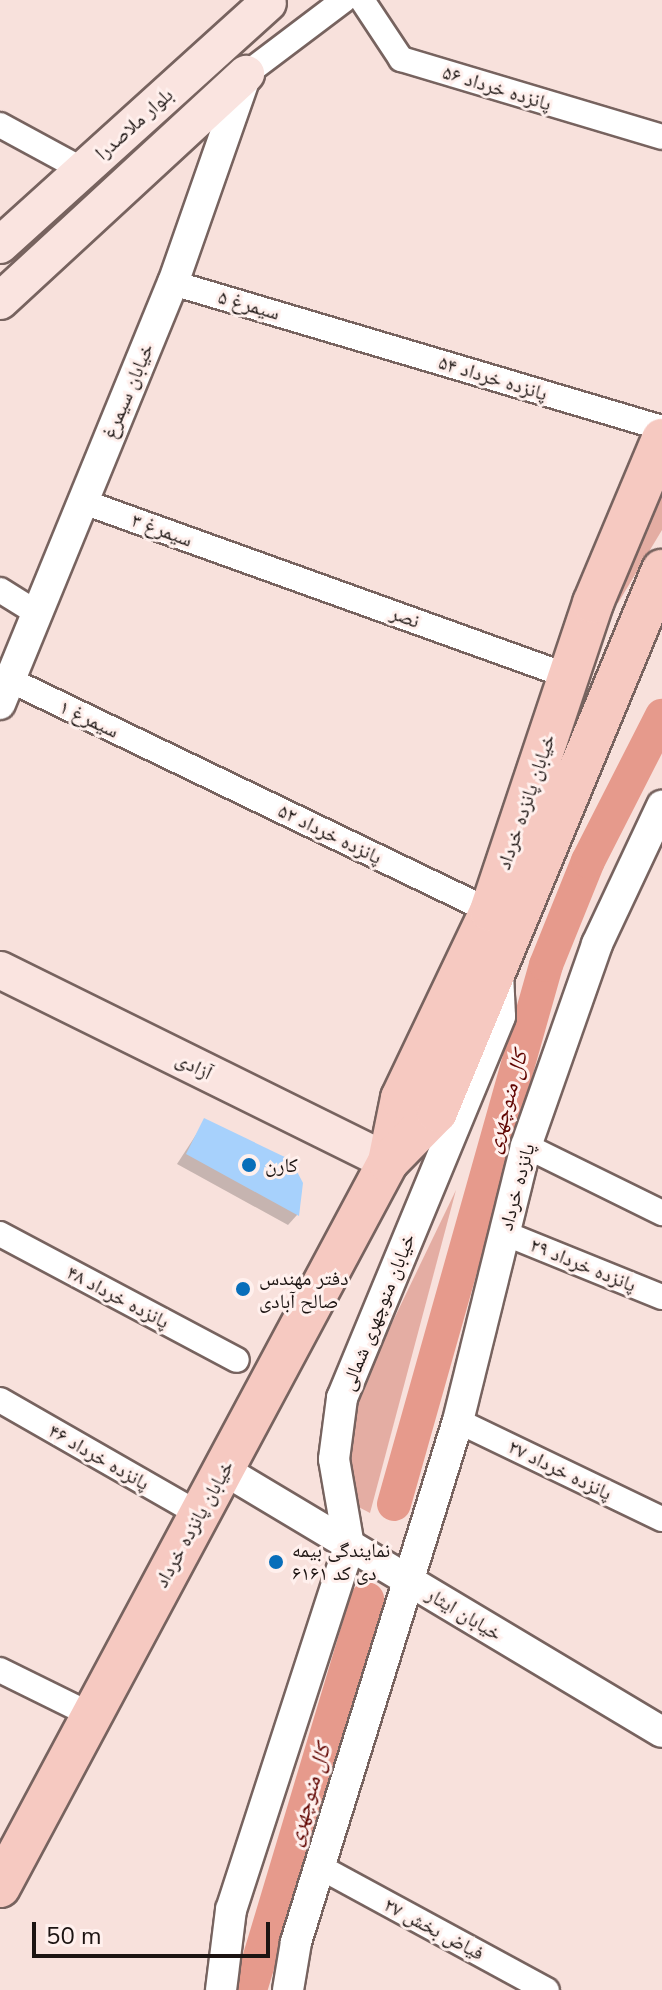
<!DOCTYPE html>
<meta charset="utf-8">
<style>
body{margin:0}
#map{position:relative;width:662px;height:1990px;overflow:hidden;background:#f8e1dc;font-family:"Nunito Sans","Noto Naskh Arabic",sans-serif}
div>[style]{position:absolute}
[style*='--x']{left:calc(var(--x)*1px);top:calc(var(--y)*1px);width:calc(var(--w)*1px);rotate:calc(var(--a)*1deg)}
.green>*{inset:0;background:#e4ada3}
.shadow>*{inset:0;background:#0003}
.canal>*{height:34px;margin:-17px;padding:0 17px;transform-origin:17px;border-radius:17px;background:#e69a8c}
.building>*{inset:0;background:#a7d1fc}
.roads{filter:drop-shadow(2px 0 #77635f) drop-shadow(-2px 0 #77635f) drop-shadow(0 2px #77635f) drop-shadow(0 -2px #77635f)}
.minor>*{height:24px;margin:-12px;padding:0 12px;transform-origin:12px;border-radius:12px;background:#fff}
.tertiary>*{height:30px;margin:-15px;padding:0 15px;transform-origin:15px;border-radius:15px;background:#fff}
.secondary>*{height:36px;margin:-18px;padding:0 18px;transform-origin:18px;border-radius:18px;background:#fae4e0}
.primary>*{height:40px;margin:-20px;padding:0 20px;transform-origin:20px;border-radius:20px;background:#f6c9c1}
.dots>*{width:22px;height:22px;translate:-50% -50%;box-sizing:border-box;border:4px solid #fff0ed;border-radius:50%}
span{translate:-50% -50%;white-space:nowrap;text-align:center;line-height:1.15;-webkit-text-stroke:6px #fff0ed;paint-order:stroke}
.street-label{font-size:20px;color:#1c1412}
.poi-label{font-size:20px;color:#1c1412}
.left{translate:0 -50%;text-align:left}
.water-label{font-size:22px;color:#600400;font-style:italic}
.scale{position:absolute;left:32px;top:1922px;width:238px;height:36px;box-sizing:border-box;border:4px solid #1c1412;border-top:0;padding-left:10px;font-size:24px;line-height:28px;white-space:nowrap;color:#1c1412;-webkit-text-stroke:6px #fff0ed;paint-order:stroke}
</style>
<div id="map">
<div class="green">
<div style="clip-path:polygon(662px 488px,662px 530px,618px 603px,615px 600px)"></div>
<div style="clip-path:polygon(456px 1190px,370px 1513px,349px 1502px,355px 1400px)"></div>
</div>
<div class="shadow">
<div style="clip-path:polygon(205px 1121px,301px 1184px,297px 1215px,288px 1225px,177px 1164px)"></div>
</div>
<div class="canal">
<div style="--x:394;--y:1504;--w:560;--a:-74.25"></div>
<div style="--x:546;--y:965;--w:112;--a:-68"></div>
<div style="--x:588;--y:861;--w:163;--a:-63"></div>
<div style="--x:250;--y:1990;--w:408;--a:-73.3"></div>
</div>
<div class="building">
<div style="clip-path:polygon(204px 1118px,291px 1160px,303px 1183px,299px 1216px,186px 1154px)"></div>
</div>
<div class="roads">
<div class="minor">
<div style="--x:362;--y:0;--w:71;--a:56.5"></div>
<div style="--x:401;--y:59;--w:272;--a:16.6"></div>
<div style="--x:246;--y:74;--w:123;--a:-37.1"></div>
<div style="--x:0;--y:125;--w:94;--a:28.5"></div>
<div style="--x:173;--y:283;--w:510;--a:16.52"></div>
<div style="--x:81;--y:501;--w:517;--a:19.77"></div>
<div style="--x:0;--y:590;--w:44;--a:31.9"></div>
<div style="--x:10;--y:680;--w:533;--a:25.7"></div>
<div style="--x:526;--y:1146;--w:152;--a:26.2"></div>
<div style="--x:504;--y:1233;--w:170;--a:22.1"></div>
<div style="--x:0;--y:1234;--w:268;--a:28"></div>
<div style="--x:0;--y:1400;--w:229;--a:29.8"></div>
<div style="--x:458;--y:1421;--w:226;--a:25.7"></div>
<div style="--x:0;--y:1670;--w:102;--a:26.3"></div>
<div style="--x:320;--y:1867;--w:258;--a:28.5"></div>
</div>
<div class="tertiary">
<div style="--x:0;--y:704;--w:455;--a:-67.7"></div>
<div style="--x:173;--y:283;--w:221;--a:-70.7"></div>
<div style="--x:224;--y:1470;--w:510;--a:30.89"></div>
<div style="--x:221;--y:1990;--w:81;--a:-82.9"></div>
<div style="--x:231;--y:1910;--w:383;--a:-72"></div>
<div style="--x:349;--y:1546;--w:88;--a:-99.8"></div>
<div style="--x:334;--y:1459;--w:62;--a:-82.5"></div>
<div style="--x:342;--y:1398;--w:413;--a:-67.5"></div>
<div style="--x:500;--y:1016;--w:43;--a:-92.7"></div>
<div style="--x:288;--y:1990;--w:49;--a:-80.5"></div>
<div style="--x:296;--y:1942;--w:546;--a:-72.73"></div>
<div style="--x:458;--y:1421;--w:283;--a:-76.1"></div>
<div style="--x:526;--y:1146;--w:214;--a:-70.6"></div>
<div style="--x:597;--y:944;--w:153;--a:-64.8"></div>
</div>
<div class="secondary">
<div style="--x:0;--y:245;--w:361;--a:-42.1"></div>
<div style="--x:0;--y:301;--w:335;--a:-42.7"></div>
<div style="--x:0;--y:970;--w:433;--a:26.3"></div>
</div>
<div class="primary">
<div style="--x:388;--y:1162;--w:65;--a:-78.5"></div>
<div style="--x:401;--y:1098;--w:207;--a:-64.5"></div>
<div style="--x:490;--y:911;--w:325;--a:-71.5"></div>
<div style="--x:593;--y:603;--w:178;--a:-67.2"></div>
<div style="--x:0;--y:1887;--w:822;--a:-61.85"></div>
<div style="--x:388;--y:1162;--w:70;--a:-45.6"></div>
<div style="--x:437;--y:1112;--w:587;--a:-67.46"></div>
</div>
</div>
<div class="dots">
<div style="left:249px;top:1165px;background:#086eba"></div>
<div style="left:243px;top:1289px;background:#086eba"></div>
<div style="left:276px;top:1562px;background:#086eba"></div>
</div>
<div class="street-label">
<span style="left:497px;top:88px;rotate:17deg">پانزده خرداد ۵۶</span>
<span style="left:134px;top:124px;rotate:-42deg">بلوار ملاصدرا</span>
<span style="left:249px;top:305px;rotate:16deg">سیمرغ ۵</span>
<span style="left:493px;top:378px;rotate:17deg">پانزده خرداد ۵۴</span>
<span style="left:128px;top:391px;rotate:-67deg">خیابان سیمرغ</span>
<span style="left:162px;top:530px;rotate:20deg">سیمرغ ۳</span>
<span style="left:405px;top:617px;rotate:20deg">نصر</span>
<span style="left:89px;top:719px;rotate:25deg">سیمرغ ۱</span>
<span style="left:526px;top:802px;rotate:-71deg">خیابان پانزده خرداد</span>
<span style="left:330px;top:834px;rotate:26deg">پانزده خرداد ۵۲</span>
<span style="left:194px;top:1066px;rotate:26deg">آزادی</span>
<span style="left:517px;top:1187px;rotate:-75deg">پانزده خرداد</span>
<span style="left:583px;top:1265px;rotate:22deg">پانزده خرداد ۲۹</span>
<span style="left:118px;top:1297px;rotate:28deg">پانزده خرداد ۴۸</span>
<span style="left:378px;top:1312px;rotate:-68deg">خیابان منوچهری شمالی</span>
<span style="left:99px;top:1457px;rotate:30deg">پانزده خرداد ۴۶</span>
<span style="left:560px;top:1470px;rotate:26deg">پانزده خرداد ۲۷</span>
<span style="left:194px;top:1524px;rotate:-61deg">خیابان پانزده خرداد</span>
<span style="left:464px;top:1614px;rotate:31deg">خیابان ایثار</span>
<span style="left:434px;top:1929px;rotate:28deg">فیاض بخش ۲۷</span>
</div>
<div class="poi-label">
<span class="left" style="left:265px;top:1165px">کارن</span>
<span class="left" style="left:259px;top:1290px">دفتر مهندس<br>صالح آبادی</span>
<span class="left" style="left:292px;top:1562px">نمایندگی بیمه<br>دی کد ۶۱۶۱</span>
</div>
<div class="water-label">
<span style="left:507px;top:1102px;rotate:-74deg">کال منوچهری</span>
<span style="left:309px;top:1795px;rotate:-73deg">کال منوچهری</span>
</div>
<div class="scale">50 m</div>
</div>
